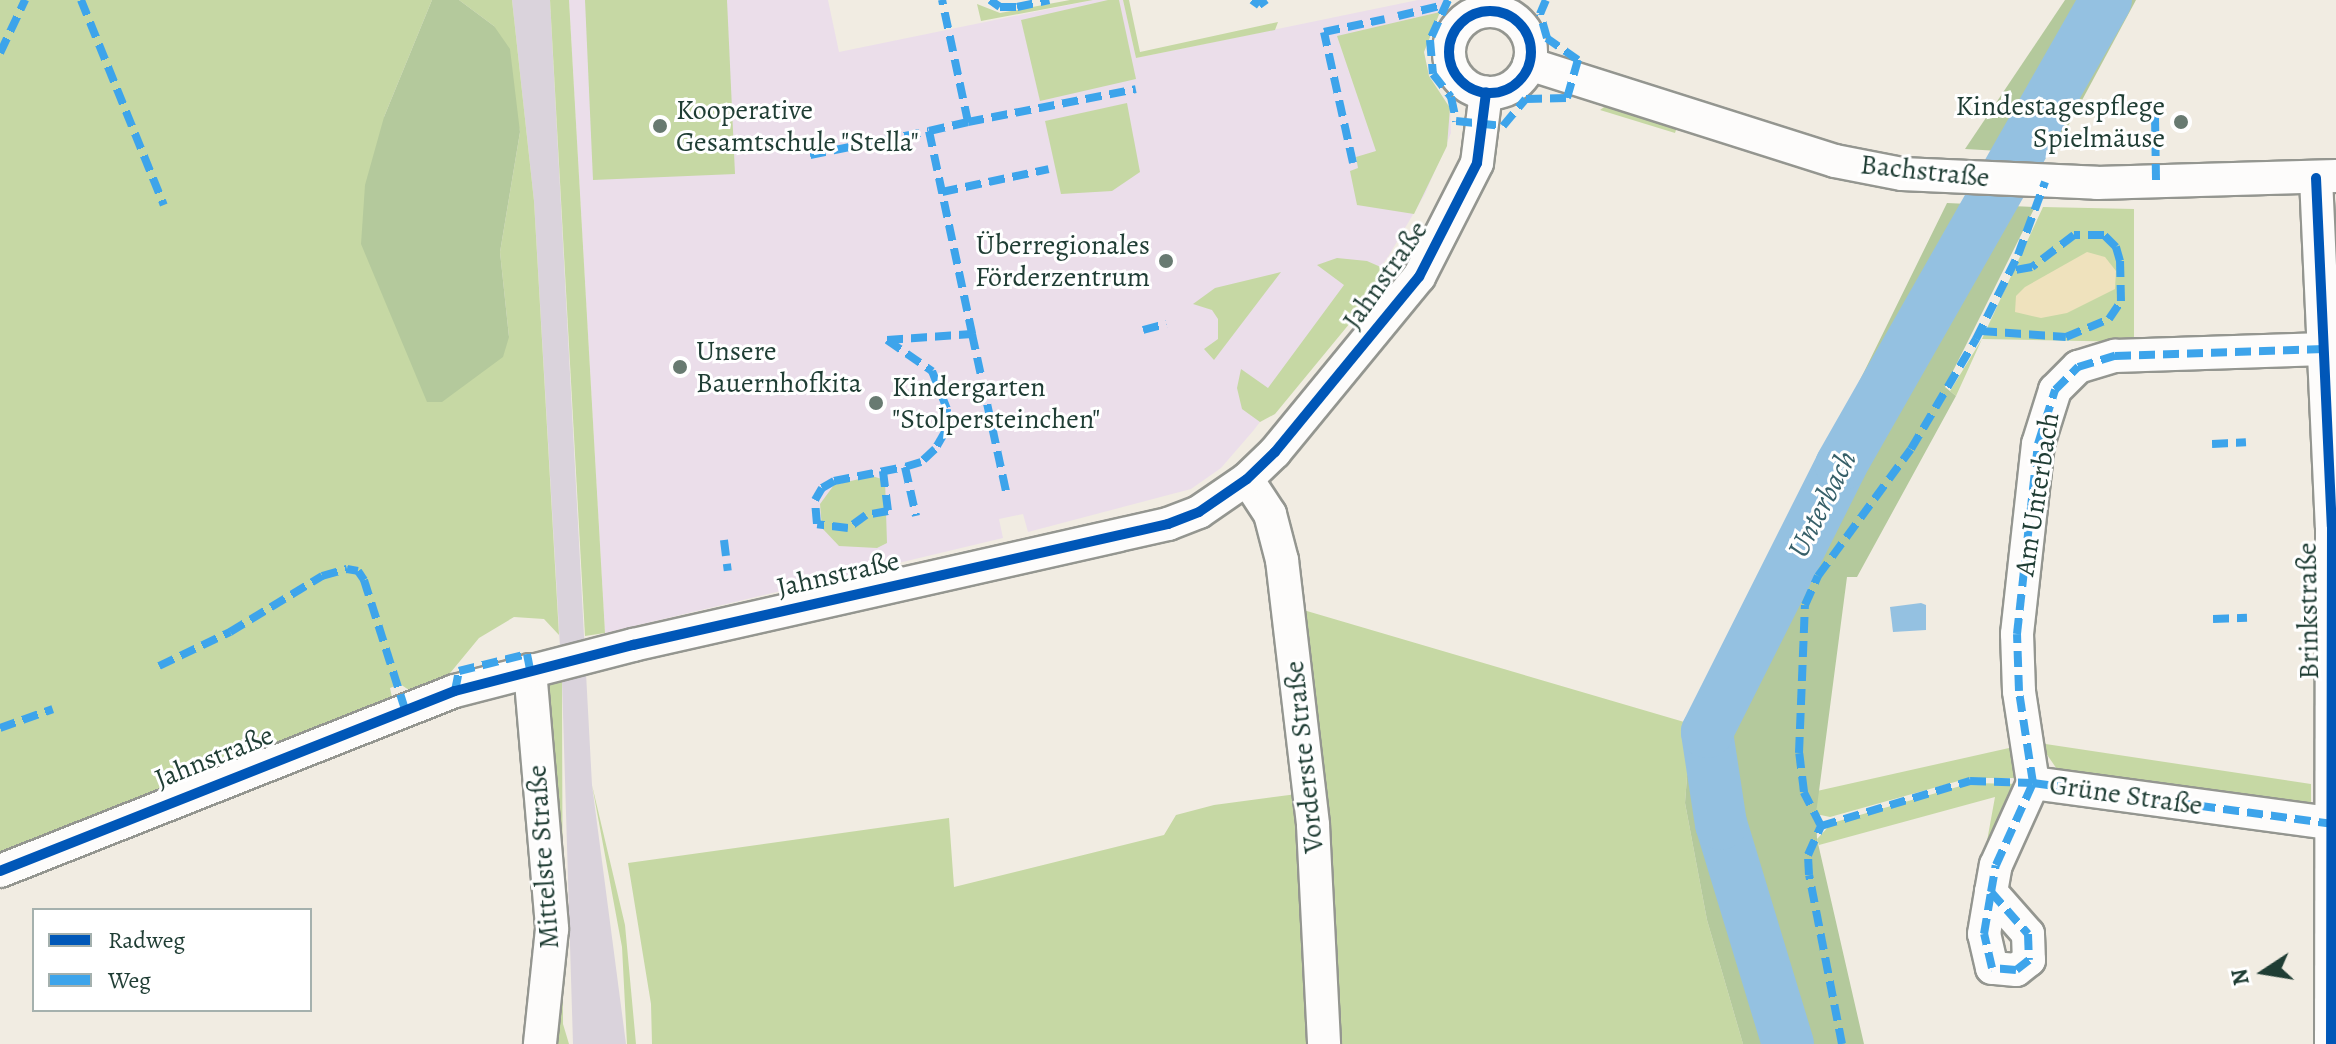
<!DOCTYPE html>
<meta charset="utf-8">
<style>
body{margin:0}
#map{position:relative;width:2336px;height:1044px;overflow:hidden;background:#f1ece2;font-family:Alegreya,serif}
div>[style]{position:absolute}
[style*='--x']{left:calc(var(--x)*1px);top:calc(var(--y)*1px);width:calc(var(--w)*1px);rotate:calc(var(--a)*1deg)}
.built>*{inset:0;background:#ebdeea}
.industrial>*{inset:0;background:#dad3dc}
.green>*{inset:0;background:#c6d8a4}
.forest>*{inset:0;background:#b4c99c}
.sand>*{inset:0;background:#efe2bd}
.water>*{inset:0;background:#94c1e1}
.river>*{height:52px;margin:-26px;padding:0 26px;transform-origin:26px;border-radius:26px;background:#94c1e1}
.roads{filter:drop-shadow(2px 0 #949690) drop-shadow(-2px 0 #949690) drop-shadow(0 2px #949690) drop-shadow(0 -2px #949690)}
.minor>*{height:32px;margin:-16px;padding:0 16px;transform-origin:16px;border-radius:16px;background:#fdfcfb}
.minor>.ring{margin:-16px;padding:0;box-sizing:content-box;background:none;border:32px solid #fdfcfb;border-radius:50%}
.quiet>*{height:8px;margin-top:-4px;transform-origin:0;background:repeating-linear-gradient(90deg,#3da4eb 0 16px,transparent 0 24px)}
.cycleway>*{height:10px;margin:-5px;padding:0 5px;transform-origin:5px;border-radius:5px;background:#0057b8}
.cycleway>.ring{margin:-5px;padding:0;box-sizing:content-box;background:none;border:10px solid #0057b8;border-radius:50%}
.dots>*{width:22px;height:22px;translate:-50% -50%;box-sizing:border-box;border:4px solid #fff;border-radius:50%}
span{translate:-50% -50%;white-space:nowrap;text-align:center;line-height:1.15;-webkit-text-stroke:6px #fff;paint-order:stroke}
.poi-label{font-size:28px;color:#1f3d34}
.right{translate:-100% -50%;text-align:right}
.left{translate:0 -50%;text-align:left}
.street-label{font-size:28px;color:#1f3d34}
.water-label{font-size:30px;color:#365f68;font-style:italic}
.legend{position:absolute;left:32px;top:908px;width:280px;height:104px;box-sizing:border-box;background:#fff;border:2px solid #a5b1ae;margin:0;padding:10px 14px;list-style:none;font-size:24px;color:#1f3d34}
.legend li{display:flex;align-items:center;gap:16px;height:40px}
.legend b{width:40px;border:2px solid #a5b1ae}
.north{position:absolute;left:2224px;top:932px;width:80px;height:80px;-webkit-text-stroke:6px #fff;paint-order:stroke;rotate:258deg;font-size:22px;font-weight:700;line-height:32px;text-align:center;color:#1f3d34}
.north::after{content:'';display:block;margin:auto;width:28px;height:36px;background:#1f3d34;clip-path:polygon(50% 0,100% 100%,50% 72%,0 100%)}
</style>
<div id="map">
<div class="built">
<div style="clip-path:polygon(569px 0,828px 0,839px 52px,1093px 0,1123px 0,1136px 58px,1418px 0,1444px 0,1424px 52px,1429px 76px,1450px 108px,1451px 133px,1425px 194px,1388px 257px,1253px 431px,1221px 468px,1191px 489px,1028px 532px,1023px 514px,999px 519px,1003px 538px,605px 633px)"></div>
</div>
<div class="industrial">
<div style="clip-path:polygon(512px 0,550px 0,592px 785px,626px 1044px,573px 1044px,562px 681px,534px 201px)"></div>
</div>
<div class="green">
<div style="clip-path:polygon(0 0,432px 0,384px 117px,509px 337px,500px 252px,520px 132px,494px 26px,459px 0,512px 0,534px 201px,559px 635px,544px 619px,514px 617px,479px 638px,446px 678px,415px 694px,400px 684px,390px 688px,393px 702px,0 860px)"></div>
<div style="clip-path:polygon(550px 0,569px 0,605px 633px,585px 636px)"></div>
<div style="clip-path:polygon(585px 0,727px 0,735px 174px,593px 180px)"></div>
<div style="clip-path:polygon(1070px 0,1093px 0,981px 21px,977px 4px,1000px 13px)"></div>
<div style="clip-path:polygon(1108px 0,1119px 0,1136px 79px,1040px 101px,1021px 20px)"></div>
<div style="clip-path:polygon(1123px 0,1129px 0,1140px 52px,1278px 22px,1275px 30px,1136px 58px)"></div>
<div style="clip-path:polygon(1440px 12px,1424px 52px,1429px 76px,1450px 108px,1447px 146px,1414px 214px,1357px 205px,1350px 171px,1358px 168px,1356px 157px,1376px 151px,1337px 36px)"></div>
<div style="clip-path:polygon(1127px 103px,1140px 172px,1112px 191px,1061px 194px,1045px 121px)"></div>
<div style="clip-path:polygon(1607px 105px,1677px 127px,1675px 133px,1600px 110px)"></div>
<div style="clip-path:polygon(2043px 207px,2134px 209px,2134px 342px,1982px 339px,1956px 396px,1950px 391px,1982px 339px)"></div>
<div style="clip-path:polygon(1337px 258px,1367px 261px,1392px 272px,1275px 414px,1260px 422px,1242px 409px,1237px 388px,1241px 369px,1268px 388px,1344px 285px,1317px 265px)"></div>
<div style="clip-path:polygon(1281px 272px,1214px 360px,1204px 349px,1218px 339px,1218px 319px,1212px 310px,1193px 304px,1215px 288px)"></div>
<div style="clip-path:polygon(872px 476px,885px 480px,887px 543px,877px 548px,839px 546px,822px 528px,820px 504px,834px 485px)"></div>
<div style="clip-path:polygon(1300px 609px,1691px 724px,1685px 803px,1707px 920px,1743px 1044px,652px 1044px,651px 1004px,628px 863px,949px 818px,954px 887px,1164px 835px,1176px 815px,1214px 805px,1297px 794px)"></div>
<div style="clip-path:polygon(562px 681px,563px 1024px,569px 1044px,555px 1044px,547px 683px)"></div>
<div style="clip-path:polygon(2039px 743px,2311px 784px,2311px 808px,2061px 775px)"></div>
<div style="clip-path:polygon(2018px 746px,2021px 778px,1969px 778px,1830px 817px,1816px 814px,1817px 791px)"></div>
<div style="clip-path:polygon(1971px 783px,2020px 784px,1985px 852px,1995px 797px,1819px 845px,1817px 839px,1832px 823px)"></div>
<div style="clip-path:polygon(592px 785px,625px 925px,636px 1044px,627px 1044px,622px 947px)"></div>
</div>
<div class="forest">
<div style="clip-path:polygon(432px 0,459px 0,494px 26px,510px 49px,520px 132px,500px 252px,509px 337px,503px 357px,442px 402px,427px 402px,361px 244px,365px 185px,384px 117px)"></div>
<div style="clip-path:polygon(2065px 0,2136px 0,2053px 154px,1965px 149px)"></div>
<div style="clip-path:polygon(1947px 203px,2035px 207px,1945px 387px,1956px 396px,1857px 577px,1847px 577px,1816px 814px,1817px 839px,1864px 1044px,1743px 1044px,1707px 920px,1685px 803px,1691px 724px)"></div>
</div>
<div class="sand">
<div style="clip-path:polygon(2087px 252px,2105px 257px,2116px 271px,2115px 289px,2067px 313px,2041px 318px,2015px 312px,2016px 296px,2025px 287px)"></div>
</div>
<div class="water">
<div style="clip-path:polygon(1921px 603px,1926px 605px,1926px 630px,1893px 632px,1890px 607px)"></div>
</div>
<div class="river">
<div style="--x:1788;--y:1044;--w:230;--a:-106.9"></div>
<div style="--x:1721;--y:824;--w:93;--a:-98.7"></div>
<div style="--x:1707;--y:732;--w:299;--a:-63.3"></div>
<div style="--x:1841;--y:465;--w:535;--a:-60.32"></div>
</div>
<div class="roads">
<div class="minor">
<div class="ring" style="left:1449px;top:11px;width:50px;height:50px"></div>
<div style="--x:1529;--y:64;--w:321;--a:17.6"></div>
<div style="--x:1835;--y:161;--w:68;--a:11"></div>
<div style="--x:1902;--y:174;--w:195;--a:2.6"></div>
<div style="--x:2097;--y:183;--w:239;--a:-1.7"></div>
<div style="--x:2316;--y:178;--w:349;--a:87.4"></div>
<div style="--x:2332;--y:527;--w:517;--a:90.11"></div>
<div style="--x:1247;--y:479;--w:42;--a:56.7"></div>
<div style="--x:1270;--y:514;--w:48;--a:75.4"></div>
<div style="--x:1282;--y:560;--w:267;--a:83.3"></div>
<div style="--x:1313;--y:825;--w:219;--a:87.1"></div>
<div style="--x:530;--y:670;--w:260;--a:85.1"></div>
<div style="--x:552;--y:929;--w:116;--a:96"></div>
<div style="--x:2033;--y:783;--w:93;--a:-98.7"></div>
<div style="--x:2019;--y:691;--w:57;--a:-92"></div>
<div style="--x:2017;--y:634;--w:191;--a:-83.7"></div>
<div style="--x:2038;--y:444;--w:57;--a:-72.5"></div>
<div style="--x:2055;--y:390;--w:33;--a:-45"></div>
<div style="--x:2078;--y:367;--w:39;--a:-17"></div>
<div style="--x:2115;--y:356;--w:209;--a:-1.9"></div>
<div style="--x:0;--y:871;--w:489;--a:-21.6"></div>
<div style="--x:455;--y:691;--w:184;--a:-14.5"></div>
<div style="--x:633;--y:645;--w:549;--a:-12.74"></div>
<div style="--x:1168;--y:524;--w:33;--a:-21"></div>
<div style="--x:1199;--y:512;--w:58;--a:-34.5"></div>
<div style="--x:1247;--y:479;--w:39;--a:-44"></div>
<div style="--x:1275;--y:452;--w:227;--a:-50.6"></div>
<div style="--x:1419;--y:277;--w:128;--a:-63"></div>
<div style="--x:1477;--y:163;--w:71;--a:-82.7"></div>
<div style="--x:1991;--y:892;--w:56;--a:48.6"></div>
<div style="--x:2028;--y:934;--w:26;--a:88"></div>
<div style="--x:2029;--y:960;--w:16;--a:142"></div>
<div style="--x:2016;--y:970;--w:24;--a:-175"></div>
<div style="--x:1992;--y:968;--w:35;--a:-103"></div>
<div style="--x:1984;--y:934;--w:43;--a:-80.5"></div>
<div style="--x:1991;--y:892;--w:27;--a:-80"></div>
<div style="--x:1996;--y:865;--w:90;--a:-65.7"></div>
<div style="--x:2033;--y:783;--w:306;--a:7.7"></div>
</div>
</div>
<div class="quiet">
<div style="--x:81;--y:0;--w:221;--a:68"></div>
<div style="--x:990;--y:0;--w:12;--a:35"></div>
<div style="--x:1000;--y:7;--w:17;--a:0"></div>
<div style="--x:1017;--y:7;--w:33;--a:-12"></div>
<div style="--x:1252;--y:0;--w:9;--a:36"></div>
<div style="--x:1259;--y:5;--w:9;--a:-36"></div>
<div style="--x:1448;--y:0;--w:44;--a:114.2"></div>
<div style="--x:1430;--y:40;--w:34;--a:85"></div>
<div style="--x:1433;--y:74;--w:29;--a:52"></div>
<div style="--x:1451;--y:97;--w:25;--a:78"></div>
<div style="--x:1456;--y:121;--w:47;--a:6.1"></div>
<div style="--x:1503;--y:126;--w:35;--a:-50"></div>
<div style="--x:1526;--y:99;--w:41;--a:-1.4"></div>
<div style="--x:1567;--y:98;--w:40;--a:-74"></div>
<div style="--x:1578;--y:60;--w:38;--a:-145"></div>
<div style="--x:1547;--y:38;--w:25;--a:-106"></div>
<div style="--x:1540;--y:14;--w:15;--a:-67"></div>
<div style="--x:1398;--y:16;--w:51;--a:-13.5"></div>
<div style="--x:0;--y:53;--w:59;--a:-64.7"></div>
<div style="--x:2155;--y:116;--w:66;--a:89.1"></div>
<div style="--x:968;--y:122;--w:171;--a:-11.1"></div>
<div style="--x:929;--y:131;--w:40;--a:-13"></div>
<div style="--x:968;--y:122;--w:125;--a:-102"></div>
<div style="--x:810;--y:155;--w:121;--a:-11.4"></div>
<div style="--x:929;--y:131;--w:208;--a:78"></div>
<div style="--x:1353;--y:163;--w:134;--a:-102.5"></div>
<div style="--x:1324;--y:32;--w:62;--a:-12"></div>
<div style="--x:942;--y:192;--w:109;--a:-12.1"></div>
<div style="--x:1143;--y:330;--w:24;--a:-15"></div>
<div style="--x:1981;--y:331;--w:85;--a:4"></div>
<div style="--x:2066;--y:337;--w:47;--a:-22.7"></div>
<div style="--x:2109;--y:319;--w:22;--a:-56"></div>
<div style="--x:2121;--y:301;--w:40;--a:-91.4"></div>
<div style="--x:2120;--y:261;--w:15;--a:-106"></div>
<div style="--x:2116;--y:247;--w:17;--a:-135"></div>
<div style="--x:2104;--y:235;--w:30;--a:180"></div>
<div style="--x:2074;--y:235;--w:53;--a:142.7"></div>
<div style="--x:2032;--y:267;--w:22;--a:170"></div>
<div style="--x:887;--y:340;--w:85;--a:-4"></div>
<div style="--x:972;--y:334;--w:166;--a:77.8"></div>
<div style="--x:887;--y:340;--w:55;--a:34.6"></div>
<div style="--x:932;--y:371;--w:41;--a:68.5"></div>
<div style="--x:947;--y:409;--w:23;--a:95"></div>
<div style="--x:945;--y:432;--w:20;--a:120"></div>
<div style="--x:935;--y:449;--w:19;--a:137"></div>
<div style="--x:921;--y:462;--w:17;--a:163"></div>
<div style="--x:905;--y:467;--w:50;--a:77.3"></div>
<div style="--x:2212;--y:444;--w:34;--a:-3"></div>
<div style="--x:883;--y:471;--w:40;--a:82.9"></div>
<div style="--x:888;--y:511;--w:22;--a:170"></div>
<div style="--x:866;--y:515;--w:22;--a:144"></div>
<div style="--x:848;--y:528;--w:31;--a:-173"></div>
<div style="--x:817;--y:524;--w:24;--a:-95"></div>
<div style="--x:815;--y:500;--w:14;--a:-60"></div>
<div style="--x:822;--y:488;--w:14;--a:-30"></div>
<div style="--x:834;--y:481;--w:72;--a:-11.2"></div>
<div style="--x:724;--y:540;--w:31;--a:83"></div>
<div style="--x:2213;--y:619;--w:34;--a:-2"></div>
<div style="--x:159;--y:666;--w:79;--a:-25.6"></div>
<div style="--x:230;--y:632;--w:108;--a:-31.3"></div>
<div style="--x:322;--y:576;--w:26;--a:-16"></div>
<div style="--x:347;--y:569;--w:11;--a:10"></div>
<div style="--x:358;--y:571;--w:11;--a:56"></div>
<div style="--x:364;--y:580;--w:135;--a:72.4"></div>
<div style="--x:455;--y:691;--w:20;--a:-79"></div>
<div style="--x:459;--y:671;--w:70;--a:-14"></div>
<div style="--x:527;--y:654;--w:16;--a:79"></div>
<div style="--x:0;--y:728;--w:56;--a:-19.7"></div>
<div style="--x:1821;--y:826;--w:38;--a:-117"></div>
<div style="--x:1804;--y:792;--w:39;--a:-97"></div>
<div style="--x:1799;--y:753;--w:148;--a:-87.7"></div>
<div style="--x:1805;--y:605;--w:32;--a:-66"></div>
<div style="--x:1818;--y:576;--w:157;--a:-53.8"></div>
<div style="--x:1911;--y:449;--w:128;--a:-59.4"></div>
<div style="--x:1976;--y:339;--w:94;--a:-63.4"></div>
<div style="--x:2018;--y:255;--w:78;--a:-69.7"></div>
<div style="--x:1991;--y:892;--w:56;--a:48.6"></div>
<div style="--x:2028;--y:934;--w:26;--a:88"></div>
<div style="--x:2029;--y:960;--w:16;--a:142"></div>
<div style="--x:2016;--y:970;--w:24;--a:-175"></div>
<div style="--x:1992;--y:968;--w:35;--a:-103"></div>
<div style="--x:1984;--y:934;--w:43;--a:-80.5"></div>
<div style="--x:1991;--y:892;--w:27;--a:-80"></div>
<div style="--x:1996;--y:865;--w:90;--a:-65.7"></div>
<div style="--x:2033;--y:783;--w:303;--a:7.8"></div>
<div style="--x:1842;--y:1044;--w:172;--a:-101"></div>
<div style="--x:1809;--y:875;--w:20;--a:-93"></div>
<div style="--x:1808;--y:855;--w:32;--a:-66"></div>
<div style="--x:1821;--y:826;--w:156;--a:-16.8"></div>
<div style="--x:1970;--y:781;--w:63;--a:1.8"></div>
<div style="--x:2033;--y:783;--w:93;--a:-98.7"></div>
<div style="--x:2019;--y:691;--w:57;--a:-92"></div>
<div style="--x:2017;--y:634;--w:191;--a:-83.7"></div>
<div style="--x:2038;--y:444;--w:57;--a:-72.5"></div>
<div style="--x:2055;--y:390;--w:33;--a:-45"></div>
<div style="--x:2078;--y:367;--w:39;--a:-17"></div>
<div style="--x:2115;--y:356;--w:209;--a:-1.9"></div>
</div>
<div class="cycleway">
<div class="ring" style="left:1449px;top:11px;width:72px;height:72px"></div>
<div style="--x:2316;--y:178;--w:349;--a:87.4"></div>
<div style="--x:2332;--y:527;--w:517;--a:90.11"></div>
<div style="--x:0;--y:871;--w:489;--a:-21.6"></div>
<div style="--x:455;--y:691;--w:184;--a:-14.5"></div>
<div style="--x:633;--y:645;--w:549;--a:-12.74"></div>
<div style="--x:1168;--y:524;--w:33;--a:-21"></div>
<div style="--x:1199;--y:512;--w:58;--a:-34.5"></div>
<div style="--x:1247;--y:479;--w:39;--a:-44"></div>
<div style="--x:1275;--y:452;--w:227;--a:-50.6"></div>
<div style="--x:1419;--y:277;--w:128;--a:-63"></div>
<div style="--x:1477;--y:163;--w:71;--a:-82.7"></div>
</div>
<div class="dots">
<div style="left:2181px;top:122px;background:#687a71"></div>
<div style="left:660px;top:126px;background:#687a71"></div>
<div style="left:1166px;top:261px;background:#687a71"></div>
<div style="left:680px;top:367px;background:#687a71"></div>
<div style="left:876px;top:403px;background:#687a71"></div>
</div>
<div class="poi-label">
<span class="right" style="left:2165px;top:122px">Kindestagespflege<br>Spielmäuse</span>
<span class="left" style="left:676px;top:126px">Kooperative<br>Gesamtschule "Stella"</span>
<span class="right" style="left:1150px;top:261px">Überregionales<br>Förderzentrum</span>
<span class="left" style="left:696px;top:367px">Unsere<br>Bauernhofkita</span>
<span class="left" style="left:892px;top:403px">Kindergarten<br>"Stolpersteinchen"</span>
</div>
<div class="street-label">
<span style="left:1925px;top:171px;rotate:6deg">Bachstraße</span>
<span style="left:1385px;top:275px;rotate:-55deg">Jahnstraße</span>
<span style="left:2037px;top:494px;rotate:-81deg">Am Unterbach</span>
<span style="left:838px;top:574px;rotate:-13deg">Jahnstraße</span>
<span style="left:2308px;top:611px;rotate:-91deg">Brinkstraße</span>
<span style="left:214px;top:757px;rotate:-22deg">Jahnstraße</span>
<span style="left:1304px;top:757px;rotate:-96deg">Vorderste Straße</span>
<span style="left:2126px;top:795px;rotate:8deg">Grüne Straße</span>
<span style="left:543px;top:857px;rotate:-94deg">Mittelste Straße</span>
</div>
<div class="water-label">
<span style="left:1822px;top:504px;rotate:-63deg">Unterbach</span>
</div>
<ul class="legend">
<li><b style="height:10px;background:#0057b8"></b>Radweg</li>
<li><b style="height:10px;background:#3da4eb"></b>Weg</li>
</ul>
<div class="north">N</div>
</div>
